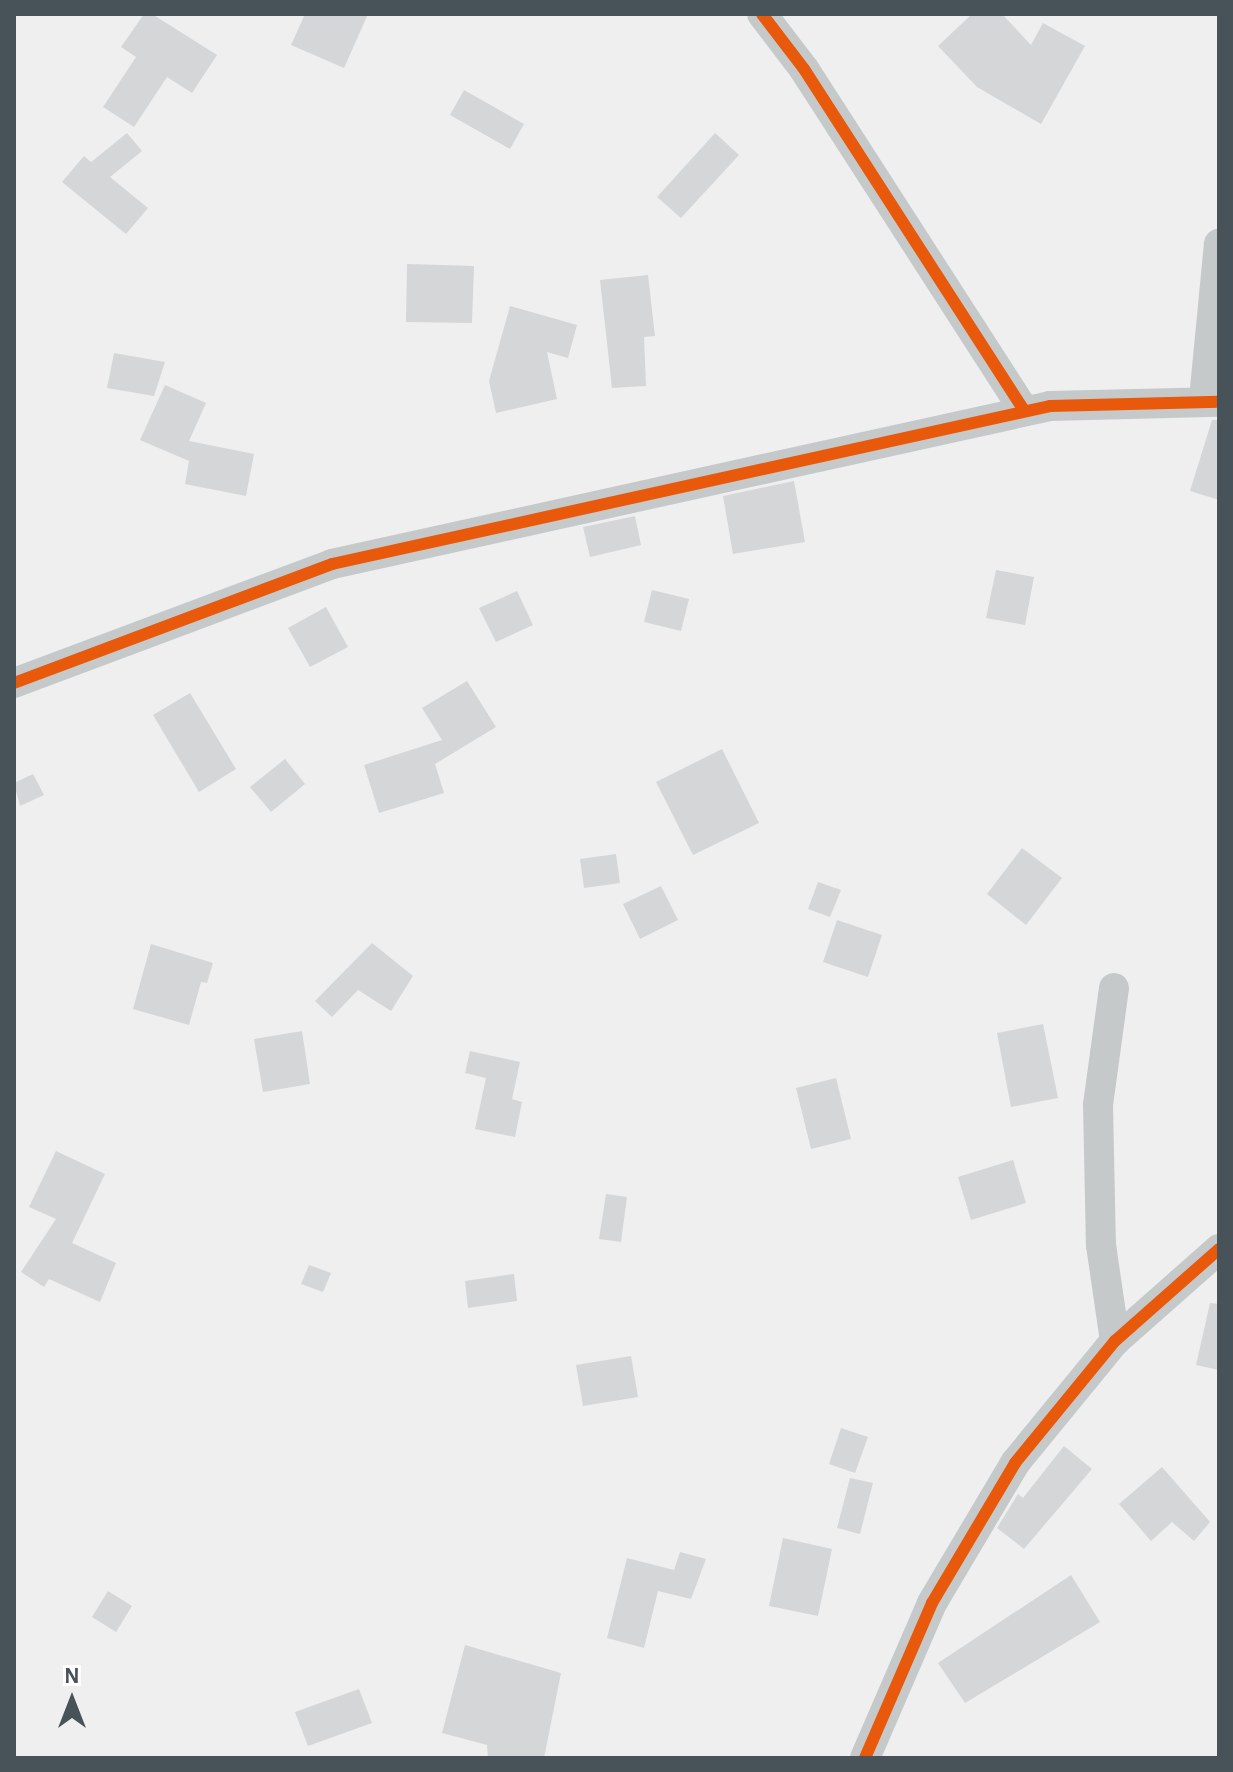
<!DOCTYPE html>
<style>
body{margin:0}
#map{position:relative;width:1233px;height:1772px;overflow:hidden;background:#efefef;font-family:"Alegreya Sans",sans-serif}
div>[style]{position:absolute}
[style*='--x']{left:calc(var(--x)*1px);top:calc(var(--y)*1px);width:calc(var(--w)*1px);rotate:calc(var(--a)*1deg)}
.building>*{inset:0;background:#d5d6d7}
.minor>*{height:30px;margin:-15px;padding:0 15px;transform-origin:15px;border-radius:15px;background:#c6c9ca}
.cycleway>*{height:12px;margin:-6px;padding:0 6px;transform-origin:6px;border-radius:6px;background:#e8590c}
span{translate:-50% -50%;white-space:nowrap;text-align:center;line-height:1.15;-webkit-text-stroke:6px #fff;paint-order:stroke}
.frame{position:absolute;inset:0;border:16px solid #475259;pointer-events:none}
.north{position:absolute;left:32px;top:1660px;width:80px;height:80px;-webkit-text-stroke:6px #fff;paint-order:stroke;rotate:0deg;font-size:22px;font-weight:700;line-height:32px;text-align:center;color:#475259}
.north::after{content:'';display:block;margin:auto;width:28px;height:36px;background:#475259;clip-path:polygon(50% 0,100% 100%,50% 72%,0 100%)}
</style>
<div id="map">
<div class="building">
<div style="clip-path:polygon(144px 14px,152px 14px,217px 55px,192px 93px,167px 77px,134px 127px,103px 107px,136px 57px,121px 47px)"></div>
<div style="clip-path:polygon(305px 14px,368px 14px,344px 68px,291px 45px)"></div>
<div style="clip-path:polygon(972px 14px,1002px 14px,1031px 45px,1043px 23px,1085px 46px,1041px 124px,977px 87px,938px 46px)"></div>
<div style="clip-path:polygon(464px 90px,524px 124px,510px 149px,450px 115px)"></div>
<div style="clip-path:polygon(127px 133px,142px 151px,110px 177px,148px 208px,126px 234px,62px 182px,84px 156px,91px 162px)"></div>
<div style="clip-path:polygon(715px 133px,739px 155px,681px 218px,657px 197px)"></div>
<div style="clip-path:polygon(407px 264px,474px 266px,472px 323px,406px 322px)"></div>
<div style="clip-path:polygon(648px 275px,655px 336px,644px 337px,646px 386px,612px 388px,600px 280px)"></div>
<div style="clip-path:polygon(510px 306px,577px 325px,568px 358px,547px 352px,557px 399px,496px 413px,489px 381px)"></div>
<div style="clip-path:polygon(114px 353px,165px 362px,154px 396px,107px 388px)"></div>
<div style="clip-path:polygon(165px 385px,206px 403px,189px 441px,254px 454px,246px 496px,185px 484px,189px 461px,140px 440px)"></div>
<div style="clip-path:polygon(1212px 420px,1219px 420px,1219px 500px,1190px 491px)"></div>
<div style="clip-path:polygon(794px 481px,805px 542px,733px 554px,723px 496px)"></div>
<div style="clip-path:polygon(635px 516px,641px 545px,590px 557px,583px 527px)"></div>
<div style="clip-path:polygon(996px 570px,1034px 577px,1025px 625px,986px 618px)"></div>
<div style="clip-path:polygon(652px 590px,689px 599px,681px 631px,644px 622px)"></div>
<div style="clip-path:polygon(517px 591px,533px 625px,496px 642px,479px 608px)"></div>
<div style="clip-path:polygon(326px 607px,348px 647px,310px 667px,288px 628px)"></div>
<div style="clip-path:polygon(467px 681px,496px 727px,435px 764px,444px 793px,379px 813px,364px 765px,442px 740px,422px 708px)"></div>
<div style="clip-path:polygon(190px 693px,236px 769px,199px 792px,153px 715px)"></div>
<div style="clip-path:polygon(722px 749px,759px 823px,693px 855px,656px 782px)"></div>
<div style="clip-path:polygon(285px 759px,305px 784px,271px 812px,250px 787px)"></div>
<div style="clip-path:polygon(33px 774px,44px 795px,20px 806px,14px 783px)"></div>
<div style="clip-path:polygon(1022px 848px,1062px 878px,1026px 925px,987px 894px)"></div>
<div style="clip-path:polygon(616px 854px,620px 883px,584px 888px,580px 859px)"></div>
<div style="clip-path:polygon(818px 882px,841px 890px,830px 917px,808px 909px)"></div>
<div style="clip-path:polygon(661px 886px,678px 920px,640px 939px,623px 904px)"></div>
<div style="clip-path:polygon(837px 920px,882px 935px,868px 977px,823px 962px)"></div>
<div style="clip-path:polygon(372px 943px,413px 976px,391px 1011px,358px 990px,332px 1017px,315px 1001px)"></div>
<div style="clip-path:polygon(151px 944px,213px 963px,207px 983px,201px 982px,189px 1025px,133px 1009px)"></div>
<div style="clip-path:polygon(1043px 1024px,1058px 1098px,1011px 1107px,997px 1033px)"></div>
<div style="clip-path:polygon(302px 1031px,310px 1084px,263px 1092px,254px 1039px)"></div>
<div style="clip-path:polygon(470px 1051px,520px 1062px,512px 1099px,522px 1102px,515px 1137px,475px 1129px,486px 1078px,465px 1073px)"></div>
<div style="clip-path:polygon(836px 1078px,851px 1139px,811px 1149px,796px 1088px)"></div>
<div style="clip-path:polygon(56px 1151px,105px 1174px,72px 1243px,116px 1263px,100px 1302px,49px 1279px,44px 1287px,21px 1272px,56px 1219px,29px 1207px)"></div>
<div style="clip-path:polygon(1013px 1160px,1026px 1203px,971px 1220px,958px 1177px)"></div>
<div style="clip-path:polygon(606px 1194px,627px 1197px,621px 1242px,599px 1239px)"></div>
<div style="clip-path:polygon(309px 1265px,331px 1273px,323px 1292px,301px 1284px)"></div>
<div style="clip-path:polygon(514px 1274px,517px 1301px,468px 1308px,465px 1281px)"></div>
<div style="clip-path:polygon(1210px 1303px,1219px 1304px,1219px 1370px,1196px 1365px)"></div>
<div style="clip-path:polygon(631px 1356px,638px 1397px,583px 1406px,576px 1365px)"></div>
<div style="clip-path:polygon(841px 1428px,868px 1437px,855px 1473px,829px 1464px)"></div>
<div style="clip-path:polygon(1064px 1446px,1092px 1469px,1024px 1549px,997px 1528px,1018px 1494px,1023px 1498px)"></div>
<div style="clip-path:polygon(1162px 1467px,1210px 1522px,1194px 1541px,1172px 1522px,1151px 1541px,1119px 1504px)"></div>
<div style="clip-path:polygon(850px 1478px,873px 1483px,860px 1534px,837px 1528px)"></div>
<div style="clip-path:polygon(783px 1538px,832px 1549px,818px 1616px,769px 1606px)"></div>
<div style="clip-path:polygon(680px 1552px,706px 1559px,691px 1599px,658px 1591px,644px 1648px,607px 1638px,627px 1558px,674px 1570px)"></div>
<div style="clip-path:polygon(1071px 1575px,1100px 1622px,965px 1703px,938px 1663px)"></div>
<div style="clip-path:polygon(108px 1591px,132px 1606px,116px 1632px,92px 1617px)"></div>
<div style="clip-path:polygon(465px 1645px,561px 1673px,544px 1758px,488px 1758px,487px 1745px,442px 1733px)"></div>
<div style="clip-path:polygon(359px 1689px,372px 1723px,308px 1746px,295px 1712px)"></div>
</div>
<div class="minor">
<div style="--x:762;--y:14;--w:69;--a:52.6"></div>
<div style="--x:804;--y:69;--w:407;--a:57.2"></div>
<div style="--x:1204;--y:399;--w:156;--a:-84.5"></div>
<div style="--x:14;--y:683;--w:340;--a:-20.5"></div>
<div style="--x:332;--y:564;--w:735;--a:-12.41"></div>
<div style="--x:1050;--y:406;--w:169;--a:-1.4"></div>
<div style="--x:1114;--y:988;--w:118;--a:97.8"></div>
<div style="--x:1098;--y:1105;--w:140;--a:88.8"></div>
<div style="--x:1101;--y:1245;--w:97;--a:81.7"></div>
<div style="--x:865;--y:1758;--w:169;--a:-66.6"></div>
<div style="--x:932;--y:1603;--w:163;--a:-59.3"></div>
<div style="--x:1015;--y:1463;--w:158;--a:-50.7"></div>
<div style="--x:1115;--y:1341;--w:139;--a:-41.5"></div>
</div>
<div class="cycleway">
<div style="--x:762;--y:14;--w:69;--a:52.6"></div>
<div style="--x:804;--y:69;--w:407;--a:57.2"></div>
<div style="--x:14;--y:683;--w:340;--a:-20.5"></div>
<div style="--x:332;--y:564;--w:735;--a:-12.41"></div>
<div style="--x:1050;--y:406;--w:169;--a:-1.4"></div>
<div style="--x:865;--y:1758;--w:169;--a:-66.6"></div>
<div style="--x:932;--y:1603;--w:163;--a:-59.3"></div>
<div style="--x:1015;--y:1463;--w:158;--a:-50.7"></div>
<div style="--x:1115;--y:1341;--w:139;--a:-41.5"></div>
</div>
<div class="frame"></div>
<div class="north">N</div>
</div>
